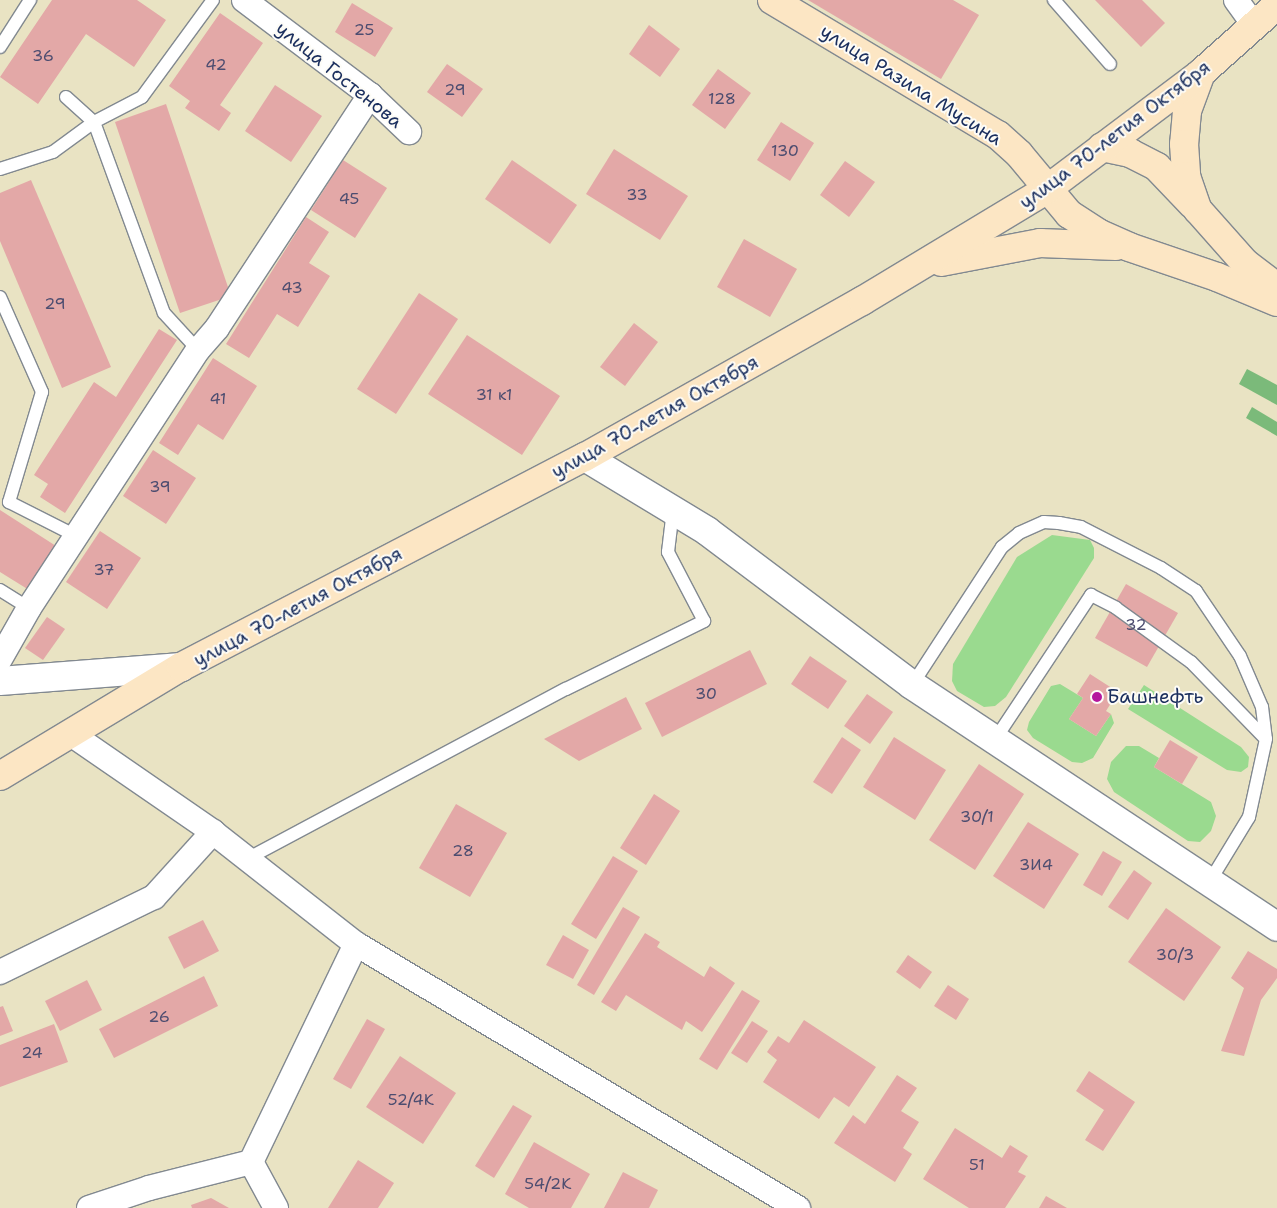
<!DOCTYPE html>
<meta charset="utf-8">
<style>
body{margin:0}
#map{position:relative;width:1277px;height:1208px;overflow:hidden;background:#e9e3c3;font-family:"Shantell Sans",sans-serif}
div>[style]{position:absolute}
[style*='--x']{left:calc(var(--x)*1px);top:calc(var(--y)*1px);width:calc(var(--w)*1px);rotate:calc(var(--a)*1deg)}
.green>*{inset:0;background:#9ada8f}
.forest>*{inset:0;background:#7bba7a}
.building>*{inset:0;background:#e3a8a7}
.roads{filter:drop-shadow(1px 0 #828990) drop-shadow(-1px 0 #828990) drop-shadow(0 1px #828990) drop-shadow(0 -1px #828990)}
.service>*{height:12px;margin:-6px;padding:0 6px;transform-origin:6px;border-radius:6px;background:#fff}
.minor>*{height:24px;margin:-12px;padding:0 12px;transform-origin:12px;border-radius:12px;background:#fff}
.tertiary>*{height:28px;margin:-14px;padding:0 14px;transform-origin:14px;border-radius:14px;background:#fff}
.secondary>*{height:28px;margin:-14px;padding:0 14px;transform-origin:14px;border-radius:14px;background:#fce6c4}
.dots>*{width:14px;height:14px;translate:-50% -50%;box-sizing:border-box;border:2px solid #fdfcf7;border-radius:50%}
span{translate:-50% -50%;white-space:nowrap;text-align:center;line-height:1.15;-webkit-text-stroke:4px #fdfcf7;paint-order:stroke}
.number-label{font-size:16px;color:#4d4d70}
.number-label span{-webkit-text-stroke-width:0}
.street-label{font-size:19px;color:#1b2f5e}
.poi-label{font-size:19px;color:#1b2f5e}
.left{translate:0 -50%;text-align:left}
</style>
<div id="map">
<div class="green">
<div style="clip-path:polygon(1052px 535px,1090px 540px,1094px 548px,1094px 558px,1006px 697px,995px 706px,984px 707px,957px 691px,952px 681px,953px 664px,1017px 557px)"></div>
<div style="clip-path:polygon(1060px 684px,1083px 698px,1069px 719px,1096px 736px,1111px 714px,1114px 723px,1093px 758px,1082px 763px,1072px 762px,1033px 738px,1027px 730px,1029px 722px,1051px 686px)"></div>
<div style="clip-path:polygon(1144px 685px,1241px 747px,1249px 757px,1248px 767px,1241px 772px,1227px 770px,1128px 709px)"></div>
<div style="clip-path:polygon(1126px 746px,1139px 746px,1159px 758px,1154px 767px,1211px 802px,1216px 816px,1211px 831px,1200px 842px,1188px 841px,1114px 792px,1107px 779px,1111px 762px)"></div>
</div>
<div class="forest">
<div style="clip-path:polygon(1247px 369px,1277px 385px,1277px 405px,1239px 384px)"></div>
<div style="clip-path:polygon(1252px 407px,1277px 422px,1277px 436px,1246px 418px)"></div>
</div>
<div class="building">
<div style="clip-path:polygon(52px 0,137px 0,166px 20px,134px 67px,86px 34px,38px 104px,0 77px)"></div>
<div style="clip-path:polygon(808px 0,953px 0,979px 15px,941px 79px)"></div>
<div style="clip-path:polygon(1095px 0,1142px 0,1165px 23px,1141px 47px)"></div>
<div style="clip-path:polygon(352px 3px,393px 28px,375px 57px,335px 32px)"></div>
<div style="clip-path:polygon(220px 13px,263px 43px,220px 105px,231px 113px,219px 131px,185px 108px,190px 101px,169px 86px)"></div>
<div style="clip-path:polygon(649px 25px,680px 49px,660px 77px,629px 54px)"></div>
<div style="clip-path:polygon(447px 64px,483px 89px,462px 117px,427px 92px)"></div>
<div style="clip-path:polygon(718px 69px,751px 93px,725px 129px,692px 105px)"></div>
<div style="clip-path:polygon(275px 85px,322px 116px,291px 162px,245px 131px)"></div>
<div style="clip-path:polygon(166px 104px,231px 296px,180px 313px,115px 122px)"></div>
<div style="clip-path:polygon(781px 122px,814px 143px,790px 181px,757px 160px)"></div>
<div style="clip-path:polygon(614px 149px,688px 196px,660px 240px,586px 194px)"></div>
<div style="clip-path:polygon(343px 160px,387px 188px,355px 238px,311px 210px)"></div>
<div style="clip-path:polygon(512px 160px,577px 205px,550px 244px,485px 199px)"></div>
<div style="clip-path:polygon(845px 161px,875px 182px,849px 217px,820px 195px)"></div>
<div style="clip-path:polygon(31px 180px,111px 367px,62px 388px,0 241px,0 193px)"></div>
<div style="clip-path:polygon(306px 217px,329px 232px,309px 263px,330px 276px,298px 327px,277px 314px,249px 358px,226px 344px)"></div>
<div style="clip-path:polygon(744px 239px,797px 269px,770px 317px,717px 287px)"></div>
<div style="clip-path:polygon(419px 293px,458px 319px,396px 414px,357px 389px)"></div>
<div style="clip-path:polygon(634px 323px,658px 342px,625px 386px,600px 367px)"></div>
<div style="clip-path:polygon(159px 329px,177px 340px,65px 513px,40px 497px,48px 484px,34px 475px,94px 382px,116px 397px)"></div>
<div style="clip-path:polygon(467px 335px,560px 396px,522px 455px,428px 394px)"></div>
<div style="clip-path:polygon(213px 358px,257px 386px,223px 440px,198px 424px,178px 455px,159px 443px)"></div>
<div style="clip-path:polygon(153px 450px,196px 478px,166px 524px,123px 496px)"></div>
<div style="clip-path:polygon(0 510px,56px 546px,29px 590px,0 572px)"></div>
<div style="clip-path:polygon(100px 531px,141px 558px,107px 609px,66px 582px)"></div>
<div style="clip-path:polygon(1126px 584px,1178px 613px,1147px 667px,1095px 638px)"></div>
<div style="clip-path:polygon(47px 617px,65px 629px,43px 660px,25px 648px)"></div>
<div style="clip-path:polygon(750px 650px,767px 684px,662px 737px,645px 703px)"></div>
<div style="clip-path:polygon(810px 656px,847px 681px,828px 709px,791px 684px)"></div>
<div style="clip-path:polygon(1090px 674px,1118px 692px,1106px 711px,1111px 714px,1096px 736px,1069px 719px,1083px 698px,1077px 694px)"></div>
<div style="clip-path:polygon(867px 694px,893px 712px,870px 744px,844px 726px)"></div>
<div style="clip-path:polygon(626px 697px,642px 729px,579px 761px,544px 739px)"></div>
<div style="clip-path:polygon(842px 737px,861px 750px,832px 794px,813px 782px)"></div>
<div style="clip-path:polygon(894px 737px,946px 770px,915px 820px,863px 787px)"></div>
<div style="clip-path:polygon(1170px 740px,1198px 757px,1182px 784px,1154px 767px)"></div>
<div style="clip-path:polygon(979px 764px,1024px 794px,975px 870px,929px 840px)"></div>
<div style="clip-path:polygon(654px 794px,680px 811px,646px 865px,620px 848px)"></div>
<div style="clip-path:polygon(456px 804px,507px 833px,470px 897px,419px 868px)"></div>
<div style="clip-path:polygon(1028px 822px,1079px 854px,1044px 909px,993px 876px)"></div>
<div style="clip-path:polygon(1103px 851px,1122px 862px,1102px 896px,1083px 885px)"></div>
<div style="clip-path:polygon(613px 856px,638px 871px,596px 939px,571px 924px)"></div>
<div style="clip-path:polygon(1134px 870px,1152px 883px,1128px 920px,1108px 907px)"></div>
<div style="clip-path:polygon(623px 907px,640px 917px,594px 995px,577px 985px)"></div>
<div style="clip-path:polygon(1166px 908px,1221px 947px,1184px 1001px,1128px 962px)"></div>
<div style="clip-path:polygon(203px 920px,219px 951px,184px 969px,168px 937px)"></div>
<div style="clip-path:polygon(645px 933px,660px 942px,657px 947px,704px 977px,710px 966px,735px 983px,702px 1032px,686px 1021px,682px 1030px,626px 995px,616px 1011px,601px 1002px)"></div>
<div style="clip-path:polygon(563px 935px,589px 950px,573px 979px,546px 965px)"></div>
<div style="clip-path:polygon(1248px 951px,1277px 969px,1277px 978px,1261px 1000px,1244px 1056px,1221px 1051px,1244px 988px,1231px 978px)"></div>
<div style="clip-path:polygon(908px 955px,932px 972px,920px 989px,896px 972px)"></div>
<div style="clip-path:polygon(204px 976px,218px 1006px,114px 1058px,99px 1029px)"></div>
<div style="clip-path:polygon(87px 980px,102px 1010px,60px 1031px,45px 1001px)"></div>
<div style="clip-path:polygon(948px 985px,969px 999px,956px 1020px,934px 1006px)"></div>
<div style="clip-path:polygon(742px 990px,760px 1001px,717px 1070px,699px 1059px)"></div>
<div style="clip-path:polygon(3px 1006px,13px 1031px,0 1036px,0 1007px)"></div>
<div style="clip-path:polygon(367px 1019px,385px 1029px,351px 1089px,333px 1079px)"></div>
<div style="clip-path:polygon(804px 1020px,876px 1067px,849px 1107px,834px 1097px,819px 1119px,763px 1082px,777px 1060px,767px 1052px,778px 1036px,789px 1043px)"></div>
<div style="clip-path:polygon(752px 1021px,768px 1031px,747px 1063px,731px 1053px)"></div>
<div style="clip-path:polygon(54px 1024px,68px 1062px,0 1087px,0 1045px)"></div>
<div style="clip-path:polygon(400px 1056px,456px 1093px,423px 1144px,366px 1107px)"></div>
<div style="clip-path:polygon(1089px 1071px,1135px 1102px,1103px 1151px,1085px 1140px,1104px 1110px,1076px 1091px)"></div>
<div style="clip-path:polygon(897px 1075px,917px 1088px,901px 1111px,919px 1122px,903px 1148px,912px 1154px,895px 1182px,834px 1143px,853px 1115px,865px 1124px)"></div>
<div style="clip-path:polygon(513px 1105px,532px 1116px,494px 1178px,475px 1166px)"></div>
<div style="clip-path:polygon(955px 1128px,1002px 1158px,1010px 1145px,1028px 1156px,1018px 1172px,1026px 1176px,1005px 1208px,969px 1208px,923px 1179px)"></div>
<div style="clip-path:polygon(534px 1142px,590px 1174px,571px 1208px,529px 1208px,505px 1194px)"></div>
<div style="clip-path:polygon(358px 1160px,394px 1183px,378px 1208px,328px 1208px)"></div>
<div style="clip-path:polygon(623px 1172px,658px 1190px,649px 1208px,604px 1208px)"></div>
<div style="clip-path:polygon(1046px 1196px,1067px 1208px,1039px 1208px)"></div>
<div style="clip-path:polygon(211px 1198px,229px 1208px,192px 1208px,191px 1205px)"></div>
</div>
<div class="roads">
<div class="service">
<div style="--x:1054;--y:0;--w:85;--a:48.8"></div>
<div style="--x:0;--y:47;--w:56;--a:-57.4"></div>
<div style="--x:66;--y:97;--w:38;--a:42"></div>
<div style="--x:94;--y:122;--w:203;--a:69.9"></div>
<div style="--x:164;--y:313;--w:50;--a:47.4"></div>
<div style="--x:0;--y:169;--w:56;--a:-17.8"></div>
<div style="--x:53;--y:152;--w:51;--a:-36.2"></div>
<div style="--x:94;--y:122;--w:54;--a:-27.5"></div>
<div style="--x:142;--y:97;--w:120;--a:-53.8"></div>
<div style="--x:0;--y:297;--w:104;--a:66.1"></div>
<div style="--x:42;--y:392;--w:115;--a:106.7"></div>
<div style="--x:9;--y:502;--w:75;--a:26.9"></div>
<div style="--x:0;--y:590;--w:34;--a:32"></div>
<div style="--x:912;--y:685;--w:165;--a:-56.9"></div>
<div style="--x:1002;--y:547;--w:22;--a:-39"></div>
<div style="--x:1019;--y:533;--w:27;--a:-24"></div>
<div style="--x:1044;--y:522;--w:15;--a:4"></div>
<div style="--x:1059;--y:523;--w:22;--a:10"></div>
<div style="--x:1081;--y:527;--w:90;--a:27.1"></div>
<div style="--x:1161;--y:568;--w:42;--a:33.3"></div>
<div style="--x:1196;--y:591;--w:78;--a:55.9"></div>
<div style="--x:1240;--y:656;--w:56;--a:66.7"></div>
<div style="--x:1262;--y:707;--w:32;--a:83"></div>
<div style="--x:996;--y:738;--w:172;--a:-56.4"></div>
<div style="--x:1091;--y:595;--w:28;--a:27"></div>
<div style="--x:1116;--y:608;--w:92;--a:35.8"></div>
<div style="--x:1191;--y:662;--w:107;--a:45.8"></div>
<div style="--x:1266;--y:739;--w:80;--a:102.3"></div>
<div style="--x:1249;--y:817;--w:75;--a:121.4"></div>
<div style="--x:247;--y:859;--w:361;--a:-28.1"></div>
<div style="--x:566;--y:689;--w:154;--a:-26.2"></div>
<div style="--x:704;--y:621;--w:78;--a:-117.6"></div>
<div style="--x:668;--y:552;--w:42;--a:-83.2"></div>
</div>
<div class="minor">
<div style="--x:244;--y:0;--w:158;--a:37"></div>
<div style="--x:370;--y:95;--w:54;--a:43.5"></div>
<div style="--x:1236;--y:0;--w:32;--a:54"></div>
<div style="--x:0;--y:659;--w:59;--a:-60.4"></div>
<div style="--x:29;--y:608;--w:308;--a:-56.8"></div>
<div style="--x:198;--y:350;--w:29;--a:-49"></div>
<div style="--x:217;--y:328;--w:279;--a:-56.7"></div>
<div style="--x:71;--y:734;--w:173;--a:34.6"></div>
<div style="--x:213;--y:832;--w:182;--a:38.1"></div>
<div style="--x:356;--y:944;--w:515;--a:30.85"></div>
<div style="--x:0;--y:972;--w:171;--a:-26"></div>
<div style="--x:154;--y:897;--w:88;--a:-47.8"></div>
<div style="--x:89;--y:1208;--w:63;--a:-18.4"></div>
<div style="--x:149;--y:1188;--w:105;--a:-14.3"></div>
<div style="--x:276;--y:1208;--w:52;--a:-118.5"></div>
<div style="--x:251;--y:1162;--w:242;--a:-64.3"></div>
</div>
<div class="tertiary">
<div style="--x:585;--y:457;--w:143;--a:31.2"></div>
<div style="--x:707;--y:531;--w:256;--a:36.9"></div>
<div style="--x:912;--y:685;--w:438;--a:33.5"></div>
<div style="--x:0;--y:681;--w:182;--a:-4.4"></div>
</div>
<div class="secondary">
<div style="--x:772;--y:0;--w:263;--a:30.9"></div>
<div style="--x:998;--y:135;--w:28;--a:42"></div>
<div style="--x:1019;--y:154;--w:78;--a:50.2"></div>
<div style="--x:1069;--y:214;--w:35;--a:33"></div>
<div style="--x:1098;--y:233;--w:34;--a:24"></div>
<div style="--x:1129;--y:247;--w:93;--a:18.8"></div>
<div style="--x:1217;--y:277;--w:65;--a:22.6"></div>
<div style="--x:1201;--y:73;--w:40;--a:110.2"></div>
<div style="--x:1187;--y:111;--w:33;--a:95"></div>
<div style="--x:1184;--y:144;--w:32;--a:86"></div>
<div style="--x:1186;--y:176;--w:36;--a:71"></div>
<div style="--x:1198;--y:210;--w:71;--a:48.4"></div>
<div style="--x:1245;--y:263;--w:40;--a:37"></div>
<div style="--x:1102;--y:147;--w:29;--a:12"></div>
<div style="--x:1130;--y:153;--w:30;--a:27"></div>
<div style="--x:1157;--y:167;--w:52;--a:46.5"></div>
<div style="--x:941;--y:262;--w:101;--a:-10.9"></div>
<div style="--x:1040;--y:243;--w:76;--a:2.3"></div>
<div style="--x:0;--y:776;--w:211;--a:-31.1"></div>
<div style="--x:181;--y:667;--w:455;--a:-27.5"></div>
<div style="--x:585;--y:457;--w:318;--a:-29.4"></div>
<div style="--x:862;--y:301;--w:215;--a:-31.1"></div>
<div style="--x:1046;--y:190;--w:194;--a:-37"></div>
<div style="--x:1201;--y:73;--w:102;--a:-41.8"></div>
</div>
</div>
<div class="dots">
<div style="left:1097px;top:697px;background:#b5179e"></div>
</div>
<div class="number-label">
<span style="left:364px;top:30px">25</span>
<span style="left:43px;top:56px">36</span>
<span style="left:216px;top:65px">42</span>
<span style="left:455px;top:90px">29</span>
<span style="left:722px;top:99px">128</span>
<span style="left:785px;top:151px">130</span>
<span style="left:637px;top:195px">33</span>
<span style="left:349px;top:199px">45</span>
<span style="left:292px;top:288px">43</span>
<span style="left:55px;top:304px">29</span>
<span style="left:494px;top:395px">31 к1</span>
<span style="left:218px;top:399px">41</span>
<span style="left:160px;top:487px">39</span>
<span style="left:104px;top:570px">37</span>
<span style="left:1136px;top:625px">32</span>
<span style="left:706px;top:694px">30</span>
<span style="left:977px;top:817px">30/1</span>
<span style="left:463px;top:851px">28</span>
<span style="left:1036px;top:865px">3И4</span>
<span style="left:1175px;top:955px">30/3</span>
<span style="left:159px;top:1017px">26</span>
<span style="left:32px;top:1053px">24</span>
<span style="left:411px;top:1100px">52/4К</span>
<span style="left:977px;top:1165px">51</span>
<span style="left:548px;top:1184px">54/2К</span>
</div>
<div class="street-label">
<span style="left:339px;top:75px;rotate:39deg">улица Гостенова</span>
<span style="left:911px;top:85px;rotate:32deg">улица Разила Мусина</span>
<span style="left:1115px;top:135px;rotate:-37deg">улица 70-летия Октября</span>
<span style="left:655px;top:417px;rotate:-29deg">улица 70-летия Октября</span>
<span style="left:298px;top:607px;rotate:-28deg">улица 70-летия Октября</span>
</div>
<div class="poi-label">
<span class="left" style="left:1107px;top:697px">Башнефть</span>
</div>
</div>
